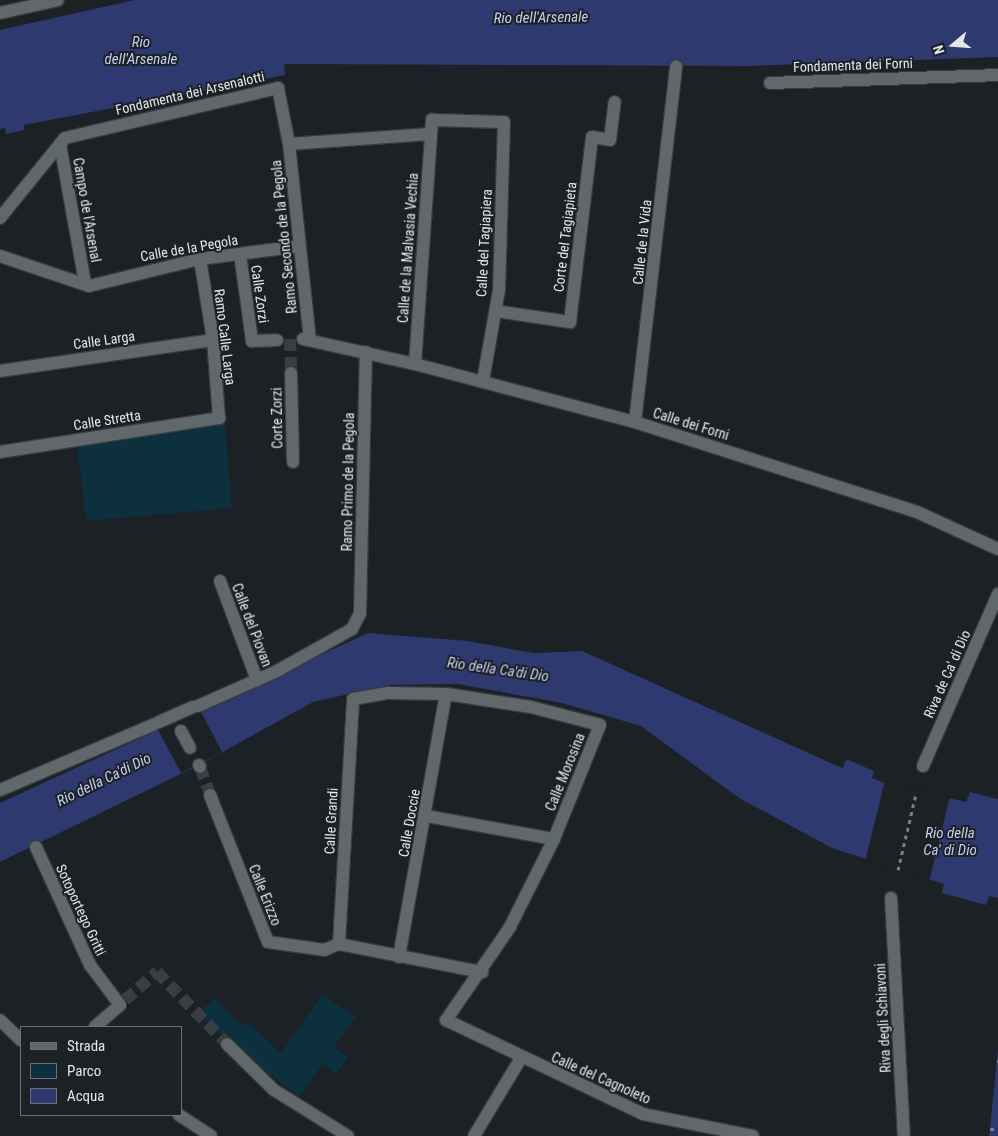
<!DOCTYPE html>
<style>
body{margin:0}
#map{position:relative;width:998px;height:1136px;overflow:hidden;background:#1b2124;font-family:"Roboto Condensed",sans-serif}
div>[style]{position:absolute}
[style*='--x']{left:calc(var(--x)*1px);top:calc(var(--y)*1px);width:calc(var(--w)*1px);rotate:calc(var(--a)*1deg)}
.green>*{inset:0;background:#0d303e}
.water>*{inset:0;background:#2e3970}
.pier>*{inset:0;background:#1b2124}
.street-tunnel>*{height:12px;margin-top:-6px;transform-origin:0;background:repeating-linear-gradient(90deg,#393f41 0 12px,transparent 0 18px)}
.path>*{height:3px;margin-top:-1.5px;transform-origin:0;background:repeating-linear-gradient(90deg,#7b8082 0 4px,transparent 0 8px)}
.roads{filter:drop-shadow(1px 0 #363b3d) drop-shadow(-1px 0 #363b3d) drop-shadow(0 1px #363b3d) drop-shadow(0 -1px #363b3d)}
.street>*{height:12px;margin:-6px;padding:0 6px;transform-origin:6px;border-radius:6px;background:#60686c}
span{translate:-50% -50%;white-space:nowrap;text-align:center;line-height:1.15;-webkit-text-stroke:4px #1b2124;paint-order:stroke}
.street-label{font-size:14px;color:#e2e6e8}
.water-label{font-size:15px;color:#c5cff2;font-style:italic}
.legend{position:absolute;left:20px;top:1026px;width:162px;height:90px;box-sizing:border-box;background:#1b2124;border:1px solid #6b7072;margin:0;padding:6px 9px;list-style:none;font-size:15px;color:#e2e6e8}
.legend li{display:flex;align-items:center;gap:10px;height:25px}
.legend b{width:25px;border:1px solid #6b7072}
.north{position:absolute;left:928px;top:20px;width:50px;height:50px;-webkit-text-stroke:4px #1b2124;paint-order:stroke;rotate:252deg;font-size:14px;font-weight:700;line-height:20px;text-align:center;color:#e2e6e8}
.north::after{content:'';display:block;margin:auto;width:18px;height:22px;background:#e2e6e8;clip-path:polygon(50% 0,100% 100%,50% 72%,0 100%)}
</style>
<div id="map">
<div class="green">
<div style="clip-path:polygon(225px 423px,232px 508px,86px 521px,77px 446px)"></div>
<div style="clip-path:polygon(322px 995px,356px 1016px,334px 1047px,348px 1057px,336px 1074px,322px 1065px,300px 1097px,236px 1049px,199px 1013px,214px 998px,243px 1026px,247px 1022px,281px 1053px)"></div>
</div>
<div class="water">
<div style="clip-path:polygon(135px 0,998px 0,998px 57px,748px 66px,284px 64px,285px 75px,24px 125px,24px 130px,6px 134px,5px 128px,0 129px,0 30px)"></div>
<div style="clip-path:polygon(368px 633px,468px 641px,533px 653px,582px 651px,833px 764px,843px 768px,846px 759px,874px 771px,872px 778px,885px 783px,966px 802px,970px 792px,998px 799px,998px 898px,989px 896px,986px 905px,942px 893px,944px 884px,832px 848px,739px 798px,641px 726px,562px 703px,458px 684px,389px 685px,313px 702px,199px 765px,0 862px,0 803px)"></div>
<div style="clip-path:polygon(998px 1048px,998px 1136px,989px 1136px,990px 1129px)"></div>
</div>
<div class="pier">
<div style="clip-path:polygon(200px 710px,222px 752px,181px 773px,158px 730px)"></div>
<div style="clip-path:polygon(885px 780px,950px 796px,929px 882px,865px 862px)"></div>
</div>
<div class="street-tunnel">
<div style="--x:290;--y:339;--w:34;--a:88"></div>
<div style="--x:200;--y:767;--w:30;--a:70"></div>
<div style="--x:125;--y:1000;--w:43;--a:-41.2"></div>
<div style="--x:157;--y:972;--w:100;--a:45.8"></div>
</div>
<div class="path">
<div style="--x:898;--y:870;--w:78;--a:-76.7"></div>
<div style="--x:997;--y:1061;--w:1;--a:0"></div>
<div style="--x:990;--y:1129;--w:8;--a:0"></div>
</div>
<div class="roads">
<div class="street">
<div style="--x:0;--y:13;--w:59;--a:-12.6"></div>
<div style="--x:770;--y:83;--w:228;--a:-2"></div>
<div style="--x:60;--y:144;--w:141;--a:79.8"></div>
<div style="--x:289;--y:144;--w:141;--a:-4.1"></div>
<div style="--x:0;--y:218;--w:103;--a:-50.9"></div>
<div style="--x:65;--y:138;--w:219;--a:-13.2"></div>
<div style="--x:278;--y:88;--w:57;--a:78.9"></div>
<div style="--x:289;--y:144;--w:196;--a:83.9"></div>
<div style="--x:240;--y:254;--w:88;--a:82.1"></div>
<div style="--x:252;--y:341;--w:25;--a:-2"></div>
<div style="--x:0;--y:256;--w:94;--a:18.6"></div>
<div style="--x:89;--y:286;--w:114;--a:-13.7"></div>
<div style="--x:200;--y:259;--w:101;--a:-7.4"></div>
<div style="--x:496;--y:311;--w:75;--a:8.5"></div>
<div style="--x:570;--y:322;--w:186;--a:-83.2"></div>
<div style="--x:592;--y:137;--w:18;--a:9"></div>
<div style="--x:610;--y:140;--w:38;--a:-83"></div>
<div style="--x:303;--y:339;--w:115;--a:12.6"></div>
<div style="--x:415;--y:364;--w:228;--a:14.8"></div>
<div style="--x:635;--y:422;--w:296;--a:17.7"></div>
<div style="--x:917;--y:512;--w:89;--a:24.6"></div>
<div style="--x:415;--y:364;--w:245;--a:-86"></div>
<div style="--x:432;--y:120;--w:72;--a:1.6"></div>
<div style="--x:504;--y:122;--w:168;--a:91.7"></div>
<div style="--x:499;--y:290;--w:92;--a:100"></div>
<div style="--x:0;--y:371;--w:215;--a:-8.3"></div>
<div style="--x:291;--y:373;--w:89;--a:88.7"></div>
<div style="--x:635;--y:422;--w:358;--a:-83.4"></div>
<div style="--x:0;--y:452;--w:222;--a:-8.8"></div>
<div style="--x:219;--y:418;--w:78;--a:-94.4"></div>
<div style="--x:213;--y:340;--w:82;--a:-99.1"></div>
<div style="--x:220;--y:581;--w:106;--a:69.5"></div>
<div style="--x:198;--y:706;--w:86;--a:-23.9"></div>
<div style="--x:277;--y:671;--w:86;--a:-29.2"></div>
<div style="--x:352;--y:629;--w:18;--a:-63"></div>
<div style="--x:360;--y:613;--w:261;--a:-88.7"></div>
<div style="--x:159;--y:722;--w:37;--a:-24"></div>
<div style="--x:181;--y:731;--w:19;--a:62"></div>
<div style="--x:199;--y:765;--w:2;--a:63"></div>
<div style="--x:923;--y:766;--w:188;--a:-66.4"></div>
<div style="--x:0;--y:790;--w:168;--a:-23.1"></div>
<div style="--x:210;--y:795;--w:158;--a:68.5"></div>
<div style="--x:268;--y:942;--w:57;--a:8.1"></div>
<div style="--x:324;--y:950;--w:16;--a:-22"></div>
<div style="--x:339;--y:944;--w:146;--a:11.1"></div>
<div style="--x:426;--y:816;--w:130;--a:10.2"></div>
<div style="--x:36;--y:847;--w:130;--a:65.4"></div>
<div style="--x:90;--y:965;--w:50;--a:53.1"></div>
<div style="--x:120;--y:1005;--w:33;--a:139"></div>
<div style="--x:891;--y:898;--w:238;--a:86.9"></div>
<div style="--x:339;--y:944;--w:245;--a:-86.7"></div>
<div style="--x:353;--y:699;--w:36;--a:-10"></div>
<div style="--x:388;--y:693;--w:58;--a:1"></div>
<div style="--x:446;--y:694;--w:86;--a:8.7"></div>
<div style="--x:531;--y:707;--w:71;--a:14.6"></div>
<div style="--x:600;--y:725;--w:123;--a:112"></div>
<div style="--x:554;--y:839;--w:98;--a:116.6"></div>
<div style="--x:510;--y:927;--w:113;--a:124.5"></div>
<div style="--x:446;--y:1020;--w:218;--a:25.5"></div>
<div style="--x:643;--y:1114;--w:112;--a:11.3"></div>
<div style="--x:399;--y:957;--w:267;--a:-79.9"></div>
<div style="--x:0;--y:1020;--w:29;--a:44"></div>
<div style="--x:227;--y:1044;--w:66;--a:44.4"></div>
<div style="--x:274;--y:1090;--w:87;--a:31.9"></div>
<div style="--x:179;--y:1115;--w:38;--a:33"></div>
<div style="--x:474;--y:1136;--w:91;--a:-58.9"></div>
</div>
</div>
<div class="street-label">
<span style="left:853px;top:65px;rotate:-2deg">Fondamenta dei Forni</span>
<span style="left:190px;top:93px;rotate:-13deg">Fondamenta dei Arsenalotti</span>
<span style="left:87px;top:210px;rotate:80deg">Campo de l'Arsenal</span>
<span style="left:284px;top:237px;rotate:-96deg">Ramo Secondo de la Pegola</span>
<span style="left:565px;top:237px;rotate:-83deg">Corte del Tagiapieta</span>
<span style="left:642px;top:242px;rotate:-84deg">Calle de la Vida</span>
<span style="left:484px;top:243px;rotate:-87deg">Calle del Tagiapiera</span>
<span style="left:189px;top:248px;rotate:-10deg">Calle de la Pegola</span>
<span style="left:408px;top:248px;rotate:-86deg">Calle de la Malvasia Vechia</span>
<span style="left:260px;top:294px;rotate:82deg">Calle Zorzi</span>
<span style="left:225px;top:337px;rotate:83deg">Ramo Calle Larga</span>
<span style="left:104px;top:340px;rotate:-8deg">Calle Larga</span>
<span style="left:277px;top:418px;rotate:-91deg">Corte Zorzi</span>
<span style="left:107px;top:420px;rotate:-9deg">Calle Stretta</span>
<span style="left:691px;top:424px;rotate:17deg">Calle dei Forni</span>
<span style="left:348px;top:482px;rotate:-89deg">Ramo Primo de la Pegola</span>
<span style="left:252px;top:625px;rotate:69deg">Calle del Piovan</span>
<span style="left:947px;top:674px;rotate:-66deg">Riva de Ca' di Dio</span>
<span style="left:565px;top:772px;rotate:-68deg">Calle Morosina</span>
<span style="left:331px;top:821px;rotate:-87deg">Calle Grandi</span>
<span style="left:409px;top:823px;rotate:-80deg">Calle Doccie</span>
<span style="left:265px;top:895px;rotate:68deg">Calle Erizzo</span>
<span style="left:81px;top:910px;rotate:65deg">Sotoportego Gritti</span>
<span style="left:883px;top:1018px;rotate:-93deg">Riva degli Schiavoni</span>
<span style="left:601px;top:1078px;rotate:24deg">Calle del Cagnoleto</span>
</div>
<div class="water-label">
<span style="left:541px;top:18px;rotate:-1deg">Rio dell'Arsenale</span>
<span style="left:141px;top:51px">Rio<br>dell'Arsenale</span>
<span style="left:498px;top:670px;rotate:8deg">Rio della Ca'di Dio</span>
<span style="left:104px;top:780px;rotate:-26deg">Rio della Ca'di Dio</span>
<span style="left:950px;top:842px">Rio della<br>Ca' di Dio</span>
</div>
<ul class="legend">
<li><b style="height:6px;background:#60686c"></b>Strada</li>
<li><b style="height:14px;background:#0d303e"></b>Parco</li>
<li><b style="height:14px;background:#2e3970"></b>Acqua</li>
</ul>
<div class="north">N</div>
</div>
